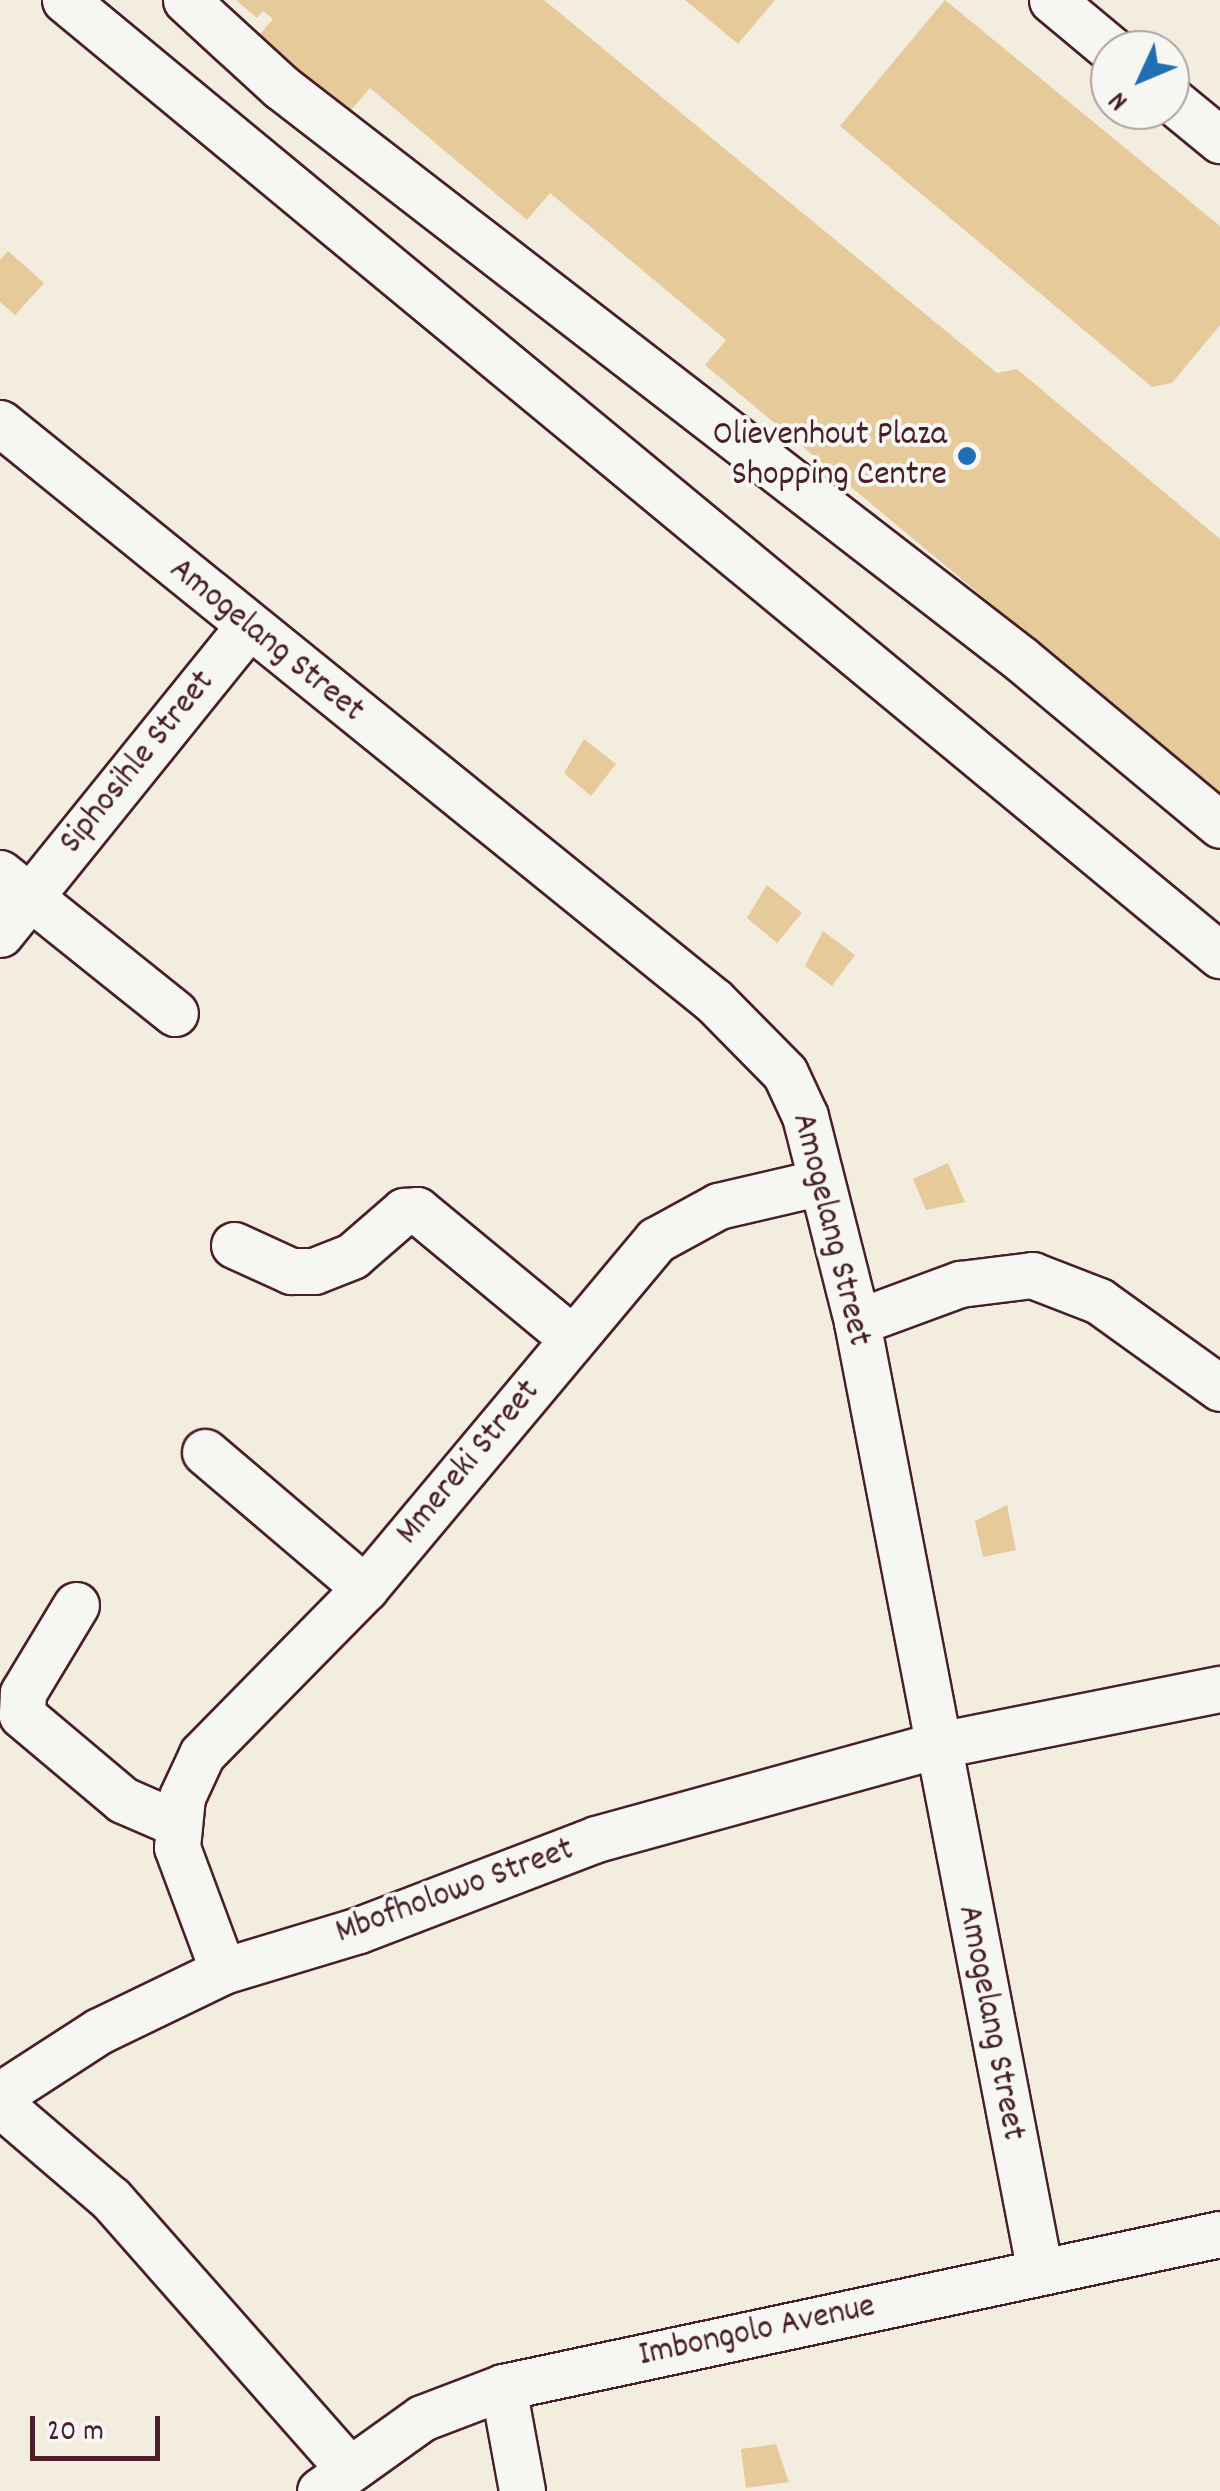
<!DOCTYPE html>
<style>
body{margin:0}
#map{position:relative;width:1220px;height:2491px;overflow:hidden;background:#f3ede0;font-family:Dekko,sans-serif}
div>[style]{position:absolute}
[style*='--x']{left:calc(var(--x)*1px);top:calc(var(--y)*1px);width:calc(var(--w)*1px);rotate:calc(var(--a)*1deg)}
.building>*{inset:0;background:#e6ca9a}
.roads{filter:drop-shadow(2px 0 #4a1f2b) drop-shadow(-2px 0 #4a1f2b) drop-shadow(0 2px #4a1f2b) drop-shadow(0 -2px #4a1f2b)}
.minor>*{height:45px;margin:-22.5px;padding:0 22.5px;transform-origin:22.5px;border-radius:22.5px;background:#f6f6f2}
.dots>*{width:28px;height:28px;translate:-50% -50%;box-sizing:border-box;border:5px solid #f6f6f2;border-radius:50%}
span{translate:-50% -50%;white-space:nowrap;text-align:center;line-height:1.15;-webkit-text-stroke:8px #f6f6f2;paint-order:stroke}
.poi-label{font-size:35px;color:#4a1f2b}
.right{translate:-100% -50%;text-align:right}
.street-label{font-size:35px;color:#4a1f2b}
.north{position:absolute;left:1090px;top:30px;width:100px;height:100px;box-sizing:border-box;background:#f6f6f2;border:2px solid #b1a0a2;border-radius:50%;rotate:226deg;font-size:28px;font-weight:700;line-height:40px;text-align:center;color:#4a1f2b}
.north::after{content:'';display:block;margin:auto;width:35px;height:45px;background:#1f6fb2;clip-path:polygon(50% 0,100% 100%,50% 72%,0 100%)}
.scale{position:absolute;left:30px;top:2416px;width:130px;height:45px;box-sizing:border-box;border:5px solid #4a1f2b;border-top:0;padding-left:12px;font-size:30px;line-height:35px;white-space:nowrap;color:#4a1f2b;-webkit-text-stroke:8px #f6f6f2;paint-order:stroke}
</style>
<div id="map">
<div class="building">
<div style="clip-path:polygon(236px 0,544px 0,997px 373px,1017px 369px,1220px 539px,1220px 795px,705px 365px,726px 340px,550px 193px,527px 220px,370px 88px,346px 116px,255px 40px,273px 19px,263px 11px,257px 18px)"></div>
<div style="clip-path:polygon(685px 0,775px 0,738px 44px)"></div>
<div style="clip-path:polygon(945px 0,1220px 226px,1220px 325px,1172px 383px,1152px 387px,840px 126px)"></div>
<div style="clip-path:polygon(8px 251px,44px 283px,15px 315px,0 302px,0 260px)"></div>
<div style="clip-path:polygon(584px 739px,616px 764px,591px 796px,564px 773px)"></div>
<div style="clip-path:polygon(767px 885px,802px 913px,777px 943px,747px 918px)"></div>
<div style="clip-path:polygon(823px 931px,855px 955px,832px 986px,805px 966px)"></div>
<div style="clip-path:polygon(948px 1163px,965px 1202px,926px 1210px,913px 1179px)"></div>
<div style="clip-path:polygon(1007px 1505px,1016px 1550px,983px 1557px,975px 1521px)"></div>
<div style="clip-path:polygon(776px 2444px,789px 2482px,746px 2488px,741px 2449px)"></div>
</div>
<div class="roads">
<div class="minor">
<div style="--x:65;--y:0;--w:1499;--a:39.59"></div>
<div style="--x:186;--y:0;--w:129;--a:42.5"></div>
<div style="--x:281;--y:87;--w:935;--a:37.7"></div>
<div style="--x:1021;--y:659;--w:259;--a:39.8"></div>
<div style="--x:1052;--y:0;--w:78;--a:39.8"></div>
<div style="--x:1170;--y:99;--w:65;--a:39.4"></div>
<div style="--x:0;--y:423;--w:919;--a:38.99"></div>
<div style="--x:714;--y:1001;--w:101;--a:45.4"></div>
<div style="--x:785;--y:1073;--w:47;--a:65.1"></div>
<div style="--x:805;--y:1116;--w:212;--a:75.8"></div>
<div style="--x:857;--y:1322;--w:967;--a:79.1"></div>
<div style="--x:0;--y:873;--w:224;--a:38.7"></div>
<div style="--x:0;--y:934;--w:393;--a:-51.1"></div>
<div style="--x:234;--y:1245;--w:63;--a:24.5"></div>
<div style="--x:291;--y:1271;--w:23;--a:0"></div>
<div style="--x:314;--y:1271;--w:41;--a:-21.5"></div>
<div style="--x:352;--y:1256;--w:69;--a:-40.9"></div>
<div style="--x:404;--y:1211;--w:13;--a:-4"></div>
<div style="--x:417;--y:1210;--w:201;--a:39.6"></div>
<div style="--x:857;--y:1322;--w:110;--a:-20.3"></div>
<div style="--x:960;--y:1284;--w:73;--a:-7.1"></div>
<div style="--x:1032;--y:1275;--w:72;--a:21.2"></div>
<div style="--x:1099;--y:1301;--w:149;--a:35.7"></div>
<div style="--x:205;--y:1452;--w:210;--a:40.4"></div>
<div style="--x:76;--y:1605;--w:103;--a:121.1"></div>
<div style="--x:23;--y:1693;--w:22;--a:93"></div>
<div style="--x:22;--y:1715;--w:132;--a:40.1"></div>
<div style="--x:123;--y:1800;--w:58;--a:23.5"></div>
<div style="--x:223;--y:1971;--w:132;--a:-110.4"></div>
<div style="--x:177;--y:1847;--w:50;--a:-84.3"></div>
<div style="--x:182;--y:1797;--w:47;--a:-65.1"></div>
<div style="--x:202;--y:1754;--w:233;--a:-45.5"></div>
<div style="--x:365;--y:1588;--w:454;--a:-50.1"></div>
<div style="--x:656;--y:1240;--w:71;--a:-28.7"></div>
<div style="--x:718;--y:1206;--w:106;--a:-13.1"></div>
<div style="--x:0;--y:2095;--w:118;--a:-32.9"></div>
<div style="--x:99;--y:2031;--w:138;--a:-25.8"></div>
<div style="--x:223;--y:1971;--w:142;--a:-16.8"></div>
<div style="--x:359;--y:1930;--w:254;--a:-21"></div>
<div style="--x:596;--y:1839;--w:351;--a:-15.4"></div>
<div style="--x:934;--y:1746;--w:292;--a:-11.3"></div>
<div style="--x:0;--y:2104;--w:146;--a:40.6"></div>
<div style="--x:111;--y:2199;--w:357;--a:48.6"></div>
<div style="--x:503;--y:2387;--w:106;--a:79.6"></div>
<div style="--x:320;--y:2491;--w:125;--a:-35.6"></div>
<div style="--x:422;--y:2418;--w:87;--a:-20.9"></div>
<div style="--x:503;--y:2387;--w:733;--a:-12.05"></div>
</div>
</div>
<div class="dots">
<div style="left:967px;top:456px;background:#1f6fb2"></div>
</div>
<div class="poi-label">
<span class="right" style="left:947px;top:456px">Olievenhout Plaza<br>Shopping Centre</span>
</div>
<div class="street-label">
<span style="left:266px;top:641px;rotate:39deg">Amogelang Street</span>
<span style="left:138px;top:763px;rotate:-51deg">Siphosihle Street</span>
<span style="left:830px;top:1230px;rotate:76deg">Amogelang Street</span>
<span style="left:469px;top:1463px;rotate:-50deg">Mmereki Street</span>
<span style="left:455px;top:1892px;rotate:-20deg">Mbofholowo Street</span>
<span style="left:990px;top:2023px;rotate:79deg">Amogelang Street</span>
<span style="left:757px;top:2332px;rotate:-12deg">Imbongolo Avenue</span>
</div>
<div class="north">N</div>
<div class="scale">20 m</div>
</div>
